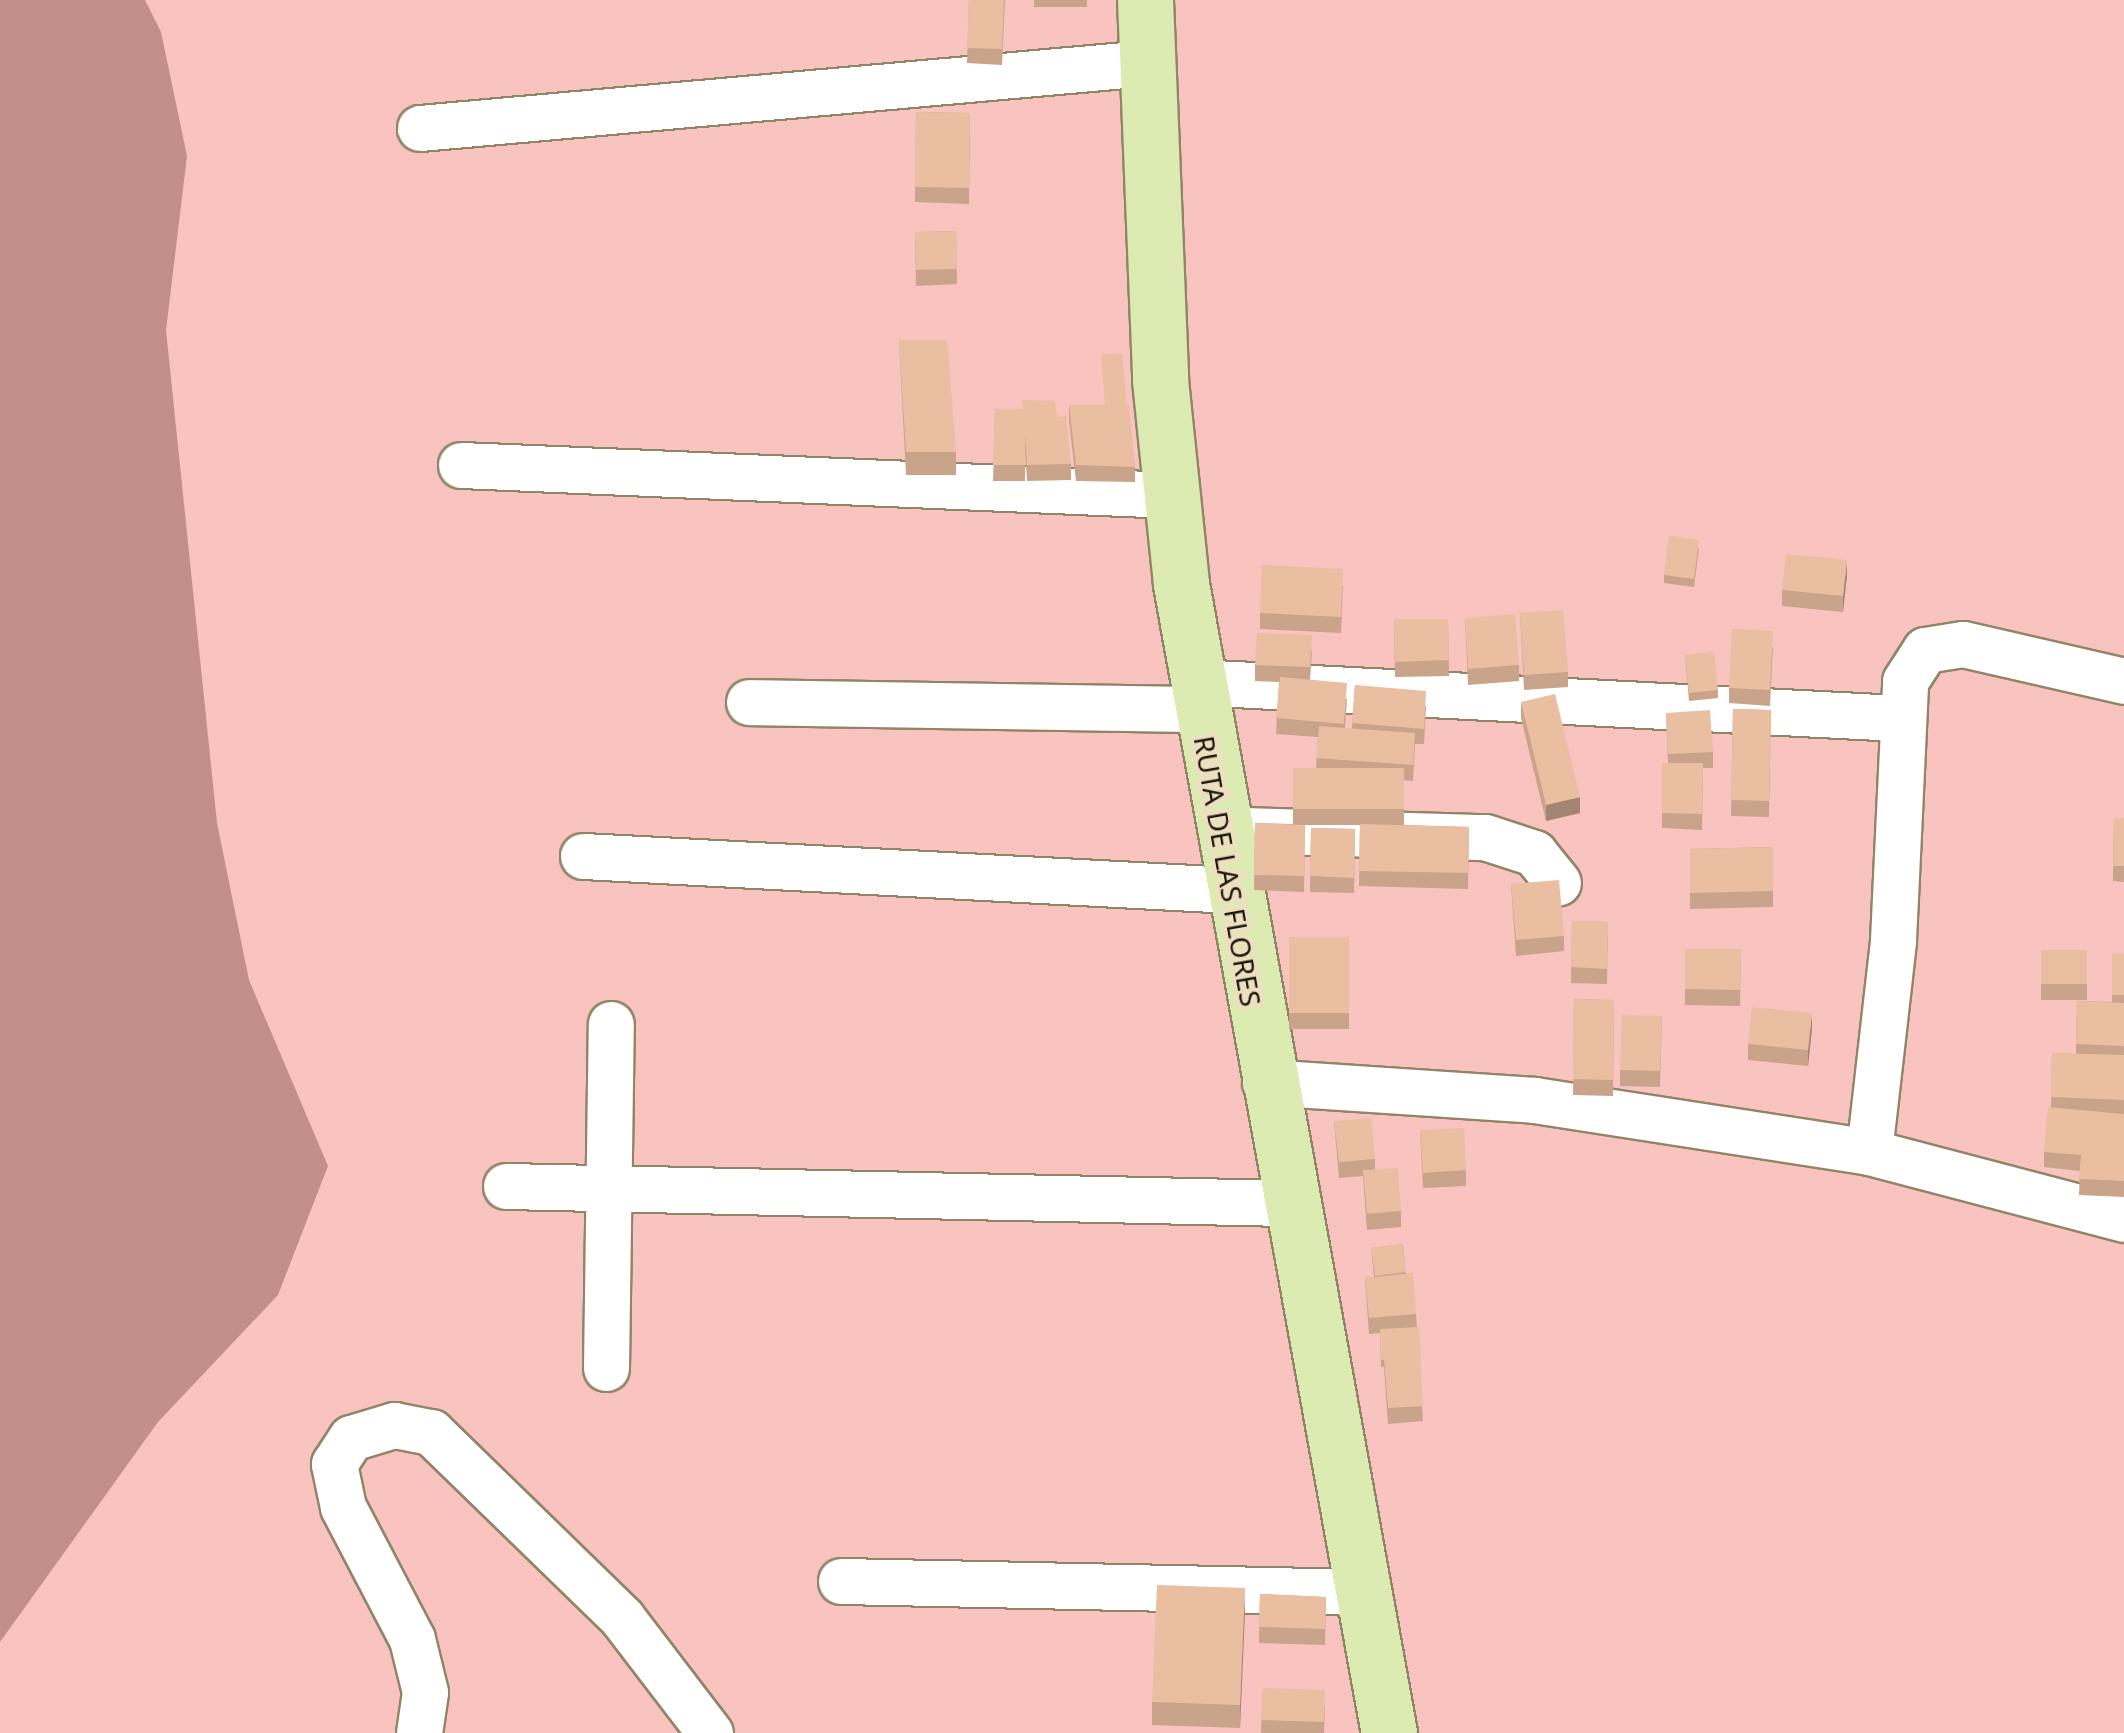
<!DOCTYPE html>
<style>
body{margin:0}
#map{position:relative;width:2124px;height:1733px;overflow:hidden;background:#ede0c0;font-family:"Noto Sans",sans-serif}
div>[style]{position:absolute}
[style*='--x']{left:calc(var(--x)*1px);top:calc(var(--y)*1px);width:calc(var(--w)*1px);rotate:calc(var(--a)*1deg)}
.green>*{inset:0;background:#f9c3c0}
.forest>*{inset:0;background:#c38f8b}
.roads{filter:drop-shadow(2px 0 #918568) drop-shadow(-2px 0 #918568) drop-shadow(0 2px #918568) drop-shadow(0 -2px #918568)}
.minor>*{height:45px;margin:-22.5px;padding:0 22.5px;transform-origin:22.5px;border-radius:22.5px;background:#fff}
.major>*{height:55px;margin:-27.5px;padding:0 27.5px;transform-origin:27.5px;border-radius:27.5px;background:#dcebb1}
.wall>*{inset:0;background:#c9a38a}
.shaded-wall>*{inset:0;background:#a48571}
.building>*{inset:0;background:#eabea1}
span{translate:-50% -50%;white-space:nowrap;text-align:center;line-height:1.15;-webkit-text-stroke:9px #ede0c0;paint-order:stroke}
.street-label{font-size:28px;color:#1a150a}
</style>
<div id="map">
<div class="green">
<div style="clip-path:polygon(0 0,2124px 0,2124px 1733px,0 1733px)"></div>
</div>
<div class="forest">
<div style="clip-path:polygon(0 0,145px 0,161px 32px,187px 156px,166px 330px,217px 823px,249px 980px,328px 1166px,278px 1295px,158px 1422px,0 1642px)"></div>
</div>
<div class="roads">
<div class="minor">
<div style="--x:420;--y:128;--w:730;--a:-5.11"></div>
<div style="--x:461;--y:465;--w:710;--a:2.42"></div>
<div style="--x:1195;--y:682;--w:705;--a:2.93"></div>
<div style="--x:749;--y:702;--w:451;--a:0.9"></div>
<div style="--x:1243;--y:830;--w:242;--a:1.7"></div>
<div style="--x:1485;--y:837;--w:52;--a:18.1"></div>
<div style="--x:1534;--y:853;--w:38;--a:51"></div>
<div style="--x:583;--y:856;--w:649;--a:3"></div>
<div style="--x:1265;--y:1082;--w:270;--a:3.8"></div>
<div style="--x:1534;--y:1100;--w:339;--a:8.8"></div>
<div style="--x:1869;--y:1152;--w:264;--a:14.7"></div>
<div style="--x:1869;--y:1152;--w:213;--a:-83.5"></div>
<div style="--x:1893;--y:940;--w:259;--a:-87.3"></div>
<div style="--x:1905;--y:681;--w:37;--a:-57"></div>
<div style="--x:1925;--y:650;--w:38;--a:-9"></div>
<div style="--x:1963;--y:644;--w:165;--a:12.9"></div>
<div style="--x:506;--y:1186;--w:781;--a:1.25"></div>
<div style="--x:606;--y:1368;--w:344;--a:-89.2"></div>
<div style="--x:841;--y:1581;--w:521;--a:1.21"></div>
<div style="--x:419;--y:1733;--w:41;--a:-81.7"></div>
<div style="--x:425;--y:1692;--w:55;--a:-103.8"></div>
<div style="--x:412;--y:1639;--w:149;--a:-117.6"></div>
<div style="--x:343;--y:1507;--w:44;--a:-101.8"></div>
<div style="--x:334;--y:1464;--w:31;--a:-57"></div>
<div style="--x:351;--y:1438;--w:45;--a:-16.8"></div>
<div style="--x:394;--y:1425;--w:38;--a:11"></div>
<div style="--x:431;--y:1432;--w:267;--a:44.2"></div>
<div style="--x:622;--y:1618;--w:145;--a:52.6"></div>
</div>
<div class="major">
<div style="--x:1145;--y:0;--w:380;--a:87.7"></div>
<div style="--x:1160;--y:380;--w:205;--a:84.1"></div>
<div style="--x:1181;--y:584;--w:1168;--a:79.74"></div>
</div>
</div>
<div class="wall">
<div style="clip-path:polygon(969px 0,1005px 0,1002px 65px,967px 63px)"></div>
<div style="clip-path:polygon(1034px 0,1087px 0,1087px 7px,1034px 7px)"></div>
<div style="clip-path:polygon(916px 112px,970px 113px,969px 204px,915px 202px)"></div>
<div style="clip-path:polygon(956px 231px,957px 284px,916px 286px,915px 232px)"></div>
<div style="clip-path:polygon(899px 340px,956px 452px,956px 475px,906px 475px)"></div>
<div style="clip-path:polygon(1069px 405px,1127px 405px,1135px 467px,1135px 482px,1076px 481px,1069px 421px)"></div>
<div style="clip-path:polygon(995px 409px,1057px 417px,1071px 464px,1071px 480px,1027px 481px,1025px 451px,1025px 481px,993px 481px)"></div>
<div style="clip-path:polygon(1699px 548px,1694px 587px,1664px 583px,1664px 575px)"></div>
<div style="clip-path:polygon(1847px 575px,1843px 612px,1782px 606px,1782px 590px)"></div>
<div style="clip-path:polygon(1343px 585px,1341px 633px,1260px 629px,1260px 613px)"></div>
<div style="clip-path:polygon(1520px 613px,1568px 672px,1568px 687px,1524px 690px)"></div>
<div style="clip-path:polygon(1465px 618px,1519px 665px,1519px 681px,1468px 685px)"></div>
<div style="clip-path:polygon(1394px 619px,1448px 619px,1449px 676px,1395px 677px)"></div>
<div style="clip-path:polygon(1773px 647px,1770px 706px,1729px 703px,1729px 688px)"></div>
<div style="clip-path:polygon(1312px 651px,1310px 680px,1347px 699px,1345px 728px,1352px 729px,1355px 685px,1426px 706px,1424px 744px,1415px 744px,1413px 781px,1404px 780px,1404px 825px,1469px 827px,1468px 889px,1359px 886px,1360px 825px,1305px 825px,1304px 892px,1254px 890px,1255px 823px,1293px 824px,1293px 768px,1316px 768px,1318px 737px,1276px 734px,1279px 682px,1255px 681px,1255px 665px)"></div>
<div style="clip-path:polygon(1685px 655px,1718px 690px,1718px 698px,1689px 701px)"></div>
<div style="clip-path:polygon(1521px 702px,1580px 813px,1546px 821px,1521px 718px)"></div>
<div style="clip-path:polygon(1733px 709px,1771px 710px,1769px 817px,1731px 816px)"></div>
<div style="clip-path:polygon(1666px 713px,1713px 752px,1713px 768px,1703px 768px,1702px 830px,1662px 828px,1662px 763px,1668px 763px)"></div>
<div style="clip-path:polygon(2114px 818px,2124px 818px,2124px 882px,2113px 881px)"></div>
<div style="clip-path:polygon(1311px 828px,1355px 829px,1354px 893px,1310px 892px)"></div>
<div style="clip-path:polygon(1773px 847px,1773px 907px,1690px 909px,1690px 849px)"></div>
<div style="clip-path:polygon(1511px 884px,1564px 936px,1564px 951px,1516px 956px)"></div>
<div style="clip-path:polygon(1572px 921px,1608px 922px,1607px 984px,1571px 983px)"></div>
<div style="clip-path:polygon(1289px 937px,1349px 937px,1349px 1029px,1289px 1029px)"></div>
<div style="clip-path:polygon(1685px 949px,1741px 949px,1740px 1006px,1685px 1005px)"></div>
<div style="clip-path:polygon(2041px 950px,2087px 950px,2087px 1000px,2041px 1000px)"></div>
<div style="clip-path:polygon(2112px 953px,2124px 953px,2124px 1197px,2079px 1195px,2080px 1171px,2044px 1167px,2044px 1152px,2051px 1107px,2052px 1053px,2076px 1054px,2077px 1001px,2112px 1002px)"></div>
<div style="clip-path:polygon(1574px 999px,1614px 1000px,1613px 1096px,1573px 1095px)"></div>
<div style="clip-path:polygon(1662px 1016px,1660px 1087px,1620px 1086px,1620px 1070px)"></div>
<div style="clip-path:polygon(1812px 1029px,1808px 1066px,1748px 1060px,1748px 1044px)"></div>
<div style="clip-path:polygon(1334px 1121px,1375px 1159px,1375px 1169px,1401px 1211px,1401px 1227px,1367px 1230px,1363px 1176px,1339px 1178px)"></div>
<div style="clip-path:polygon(1420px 1130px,1466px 1170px,1466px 1186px,1423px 1188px)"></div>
<div style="clip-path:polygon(1403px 1244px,1406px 1274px,1416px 1314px,1423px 1421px,1388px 1424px,1384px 1367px,1381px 1367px,1380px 1333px,1369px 1334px,1365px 1278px,1374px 1277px,1371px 1248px)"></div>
<div style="clip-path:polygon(1260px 1594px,1326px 1597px,1325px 1645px,1259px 1643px)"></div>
<div style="clip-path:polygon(1245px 1611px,1240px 1728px,1152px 1725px,1152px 1702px)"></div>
<div style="clip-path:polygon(1263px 1688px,1325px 1706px,1324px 1733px,1261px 1733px)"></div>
</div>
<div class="shaded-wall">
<div style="clip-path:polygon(1847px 560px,1847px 575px,1843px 612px,1843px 596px)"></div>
<div style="clip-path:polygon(1580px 797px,1580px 813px,1546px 821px,1546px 805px)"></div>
<div style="clip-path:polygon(1812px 1013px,1812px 1029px,1808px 1066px,1808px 1050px)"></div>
<div style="clip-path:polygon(1245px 1588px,1245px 1611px,1240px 1728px,1240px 1705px)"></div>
</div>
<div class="building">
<div style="clip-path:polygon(969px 0,1004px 0,1002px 49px,967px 48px)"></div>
<div style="clip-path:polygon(916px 112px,970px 113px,969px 188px,915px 187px)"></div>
<div style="clip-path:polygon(956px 231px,957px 269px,916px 270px,915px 232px)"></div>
<div style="clip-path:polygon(899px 340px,947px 340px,956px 452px,906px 452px)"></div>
<div style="clip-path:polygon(1122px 353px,1127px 405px,1105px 405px,1101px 355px)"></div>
<div style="clip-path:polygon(1022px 400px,1055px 401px,1057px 417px,1066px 416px,1071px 464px,1027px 465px,1025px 435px,1025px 465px,993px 465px,995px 409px,1023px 409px)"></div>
<div style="clip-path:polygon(1069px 405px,1129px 405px,1135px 467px,1076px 465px)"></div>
<div style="clip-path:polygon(1669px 536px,1699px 540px,1694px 579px,1664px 575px)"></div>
<div style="clip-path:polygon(1786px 554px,1847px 560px,1843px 596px,1782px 590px)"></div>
<div style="clip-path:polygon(1262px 565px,1343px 569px,1341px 617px,1260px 613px)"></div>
<div style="clip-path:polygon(1563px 610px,1568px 672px,1524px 675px,1520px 613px)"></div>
<div style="clip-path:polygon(1515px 614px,1519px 665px,1468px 669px,1465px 618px)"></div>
<div style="clip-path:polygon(1394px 619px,1448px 619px,1449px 660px,1395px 662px)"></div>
<div style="clip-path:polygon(1732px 629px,1773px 631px,1770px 690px,1729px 688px)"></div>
<div style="clip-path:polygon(1257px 633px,1312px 635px,1310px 667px,1255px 665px)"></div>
<div style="clip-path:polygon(1714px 652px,1718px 690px,1689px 693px,1685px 655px)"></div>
<div style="clip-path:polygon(1280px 677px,1347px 683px,1344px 724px,1276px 718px)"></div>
<div style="clip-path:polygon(1355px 685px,1426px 691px,1424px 729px,1352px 723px)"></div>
<div style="clip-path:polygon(1555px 694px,1580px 797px,1546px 805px,1521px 702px)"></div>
<div style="clip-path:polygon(1733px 709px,1771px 710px,1769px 801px,1731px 800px)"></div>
<div style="clip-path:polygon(1710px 710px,1713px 752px,1668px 754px,1666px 713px)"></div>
<div style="clip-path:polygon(1319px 726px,1415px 733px,1413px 765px,1316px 758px)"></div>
<div style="clip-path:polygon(1662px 763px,1703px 763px,1702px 814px,1662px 813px)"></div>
<div style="clip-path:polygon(1293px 768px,1404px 768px,1404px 809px,1293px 809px)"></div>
<div style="clip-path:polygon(2114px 818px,2124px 818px,2124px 866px,2113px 866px)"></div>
<div style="clip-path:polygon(1255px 823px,1305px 825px,1304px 876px,1254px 875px)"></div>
<div style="clip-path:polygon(1360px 824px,1469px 827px,1468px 873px,1359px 871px)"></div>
<div style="clip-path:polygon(1311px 828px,1355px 829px,1354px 878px,1310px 876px)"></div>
<div style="clip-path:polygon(1773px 847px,1773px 891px,1690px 893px,1690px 849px)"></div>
<div style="clip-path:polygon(1559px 880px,1564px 936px,1516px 940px,1511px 884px)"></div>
<div style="clip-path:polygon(1572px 921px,1608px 922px,1607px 969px,1571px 967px)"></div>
<div style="clip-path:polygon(1289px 937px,1349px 937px,1349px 1013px,1289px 1013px)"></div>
<div style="clip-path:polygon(1685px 949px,1741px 949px,1740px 990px,1685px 989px)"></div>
<div style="clip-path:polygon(2041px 950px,2087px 950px,2087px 984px,2041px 984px)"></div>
<div style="clip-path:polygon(2112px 953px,2124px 953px,2124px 995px,2112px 995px)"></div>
<div style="clip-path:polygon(1574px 999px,1614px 1000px,1613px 1080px,1573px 1079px)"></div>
<div style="clip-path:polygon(2077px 1001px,2124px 1003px,2124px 1046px,2076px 1044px)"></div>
<div style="clip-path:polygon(1752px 1007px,1812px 1013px,1808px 1050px,1748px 1044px)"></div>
<div style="clip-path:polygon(1622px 1015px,1662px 1016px,1660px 1071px,1620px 1070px)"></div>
<div style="clip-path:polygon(2052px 1053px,2124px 1055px,2124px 1100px,2051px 1097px)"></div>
<div style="clip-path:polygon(2048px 1107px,2124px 1114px,2124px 1181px,2079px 1179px,2081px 1155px,2044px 1152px)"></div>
<div style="clip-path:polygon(1371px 1118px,1375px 1159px,1339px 1162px,1334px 1121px)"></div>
<div style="clip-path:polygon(1464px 1128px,1466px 1170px,1423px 1173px,1420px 1130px)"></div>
<div style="clip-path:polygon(1398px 1168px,1401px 1211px,1367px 1214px,1363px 1170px)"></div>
<div style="clip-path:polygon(1403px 1244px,1406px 1272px,1375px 1276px,1371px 1248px)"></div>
<div style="clip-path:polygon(1413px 1273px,1416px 1314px,1369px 1318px,1365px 1278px)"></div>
<div style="clip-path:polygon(1419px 1327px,1421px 1357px,1381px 1360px,1380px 1329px)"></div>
<div style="clip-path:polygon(1420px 1356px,1423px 1406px,1388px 1408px,1384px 1359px)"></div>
<div style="clip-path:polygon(1157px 1585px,1245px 1588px,1240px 1705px,1152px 1702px)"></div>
<div style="clip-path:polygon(1260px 1594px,1326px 1597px,1325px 1629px,1259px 1627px)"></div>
<div style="clip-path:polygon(1263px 1688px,1325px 1690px,1324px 1722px,1261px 1720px)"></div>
</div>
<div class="street-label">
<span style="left:1228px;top:871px;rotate:80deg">RUTA DE LAS FLORES</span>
</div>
</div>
